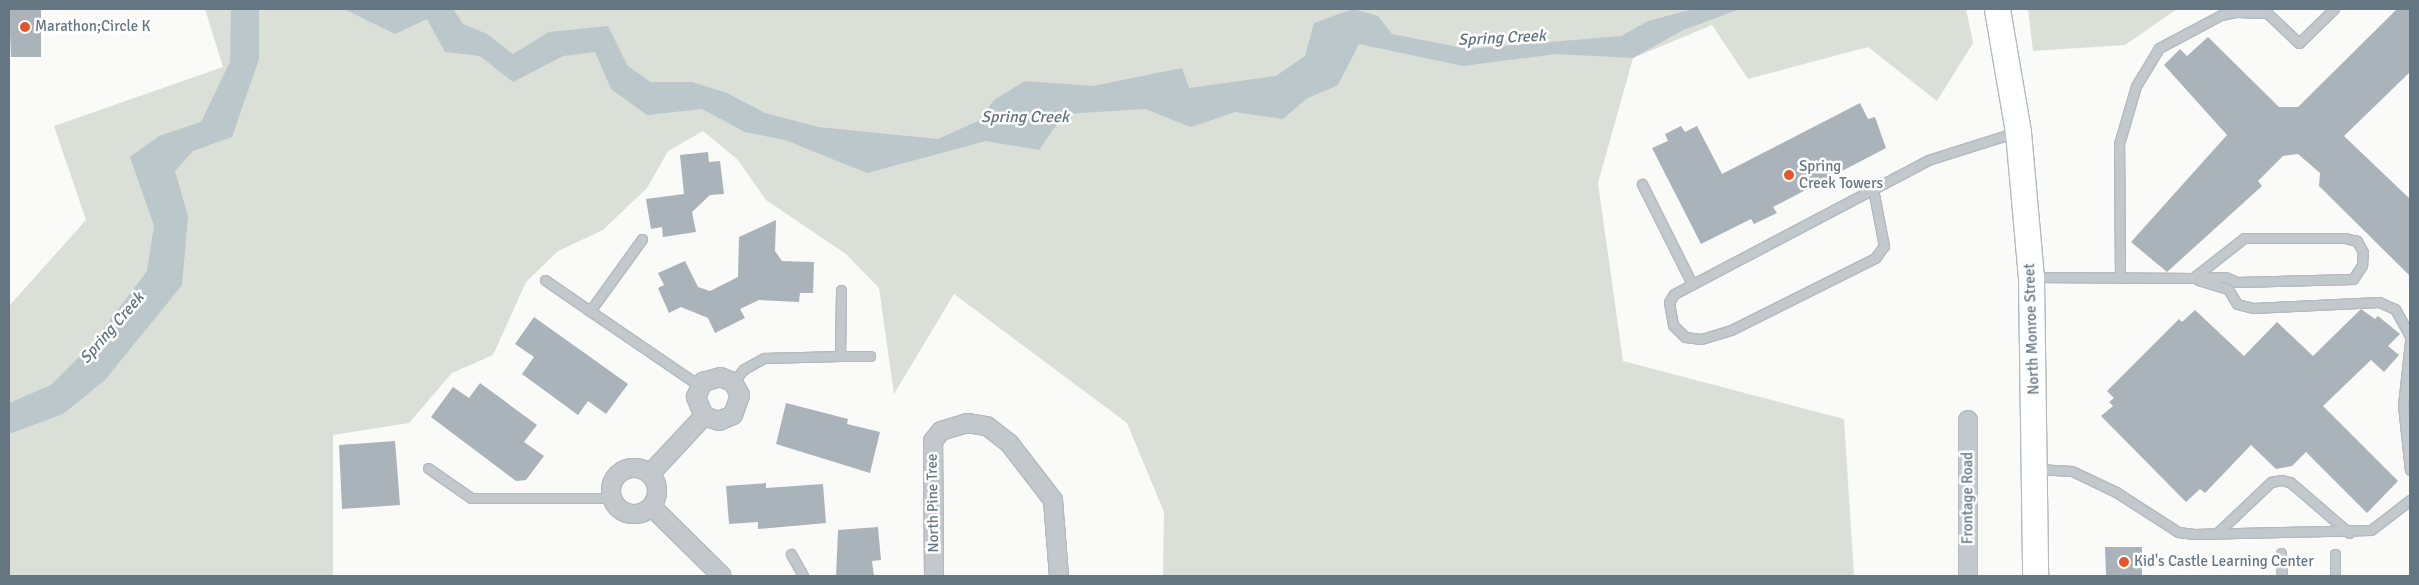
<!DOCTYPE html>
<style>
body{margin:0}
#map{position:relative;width:2419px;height:585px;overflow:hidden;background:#fafaf8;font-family:Signika,sans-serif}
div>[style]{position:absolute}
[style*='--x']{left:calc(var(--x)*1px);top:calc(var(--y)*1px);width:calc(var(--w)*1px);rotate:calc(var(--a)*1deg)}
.green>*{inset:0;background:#dadfd7}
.water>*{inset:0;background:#bbc7cb}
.building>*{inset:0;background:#aab3b9}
.roads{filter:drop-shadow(1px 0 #b3babf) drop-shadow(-1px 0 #b3babf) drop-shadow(0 1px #b3babf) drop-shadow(0 -1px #b3babf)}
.lane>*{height:9px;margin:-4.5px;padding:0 4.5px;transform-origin:4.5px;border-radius:4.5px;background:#c3c8cc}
.street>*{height:18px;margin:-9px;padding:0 9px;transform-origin:9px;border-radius:9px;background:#c3c8cc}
.street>.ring{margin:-9px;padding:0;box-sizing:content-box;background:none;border:18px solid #c3c8cc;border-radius:50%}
.secondary>*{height:25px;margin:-12.5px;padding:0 12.5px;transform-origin:12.5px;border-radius:12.5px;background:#fff}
.dots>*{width:14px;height:14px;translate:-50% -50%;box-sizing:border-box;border:2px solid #fff;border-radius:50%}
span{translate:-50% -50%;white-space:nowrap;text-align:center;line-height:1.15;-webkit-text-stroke:5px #fff;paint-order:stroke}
.poi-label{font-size:15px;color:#657683}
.left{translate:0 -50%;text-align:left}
.street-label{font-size:15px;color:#657683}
.water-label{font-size:16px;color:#60757c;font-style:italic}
.frame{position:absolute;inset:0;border:10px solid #657683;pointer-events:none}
</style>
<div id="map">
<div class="green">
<div style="clip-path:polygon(205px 9px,1966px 9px,1973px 43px,1937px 101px,1868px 47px,1748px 79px,1712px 25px,1633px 58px,1598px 183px,1623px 361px,1844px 419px,1854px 576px,1163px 576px,1164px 512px,1127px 423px,954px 294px,894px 394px,879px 288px,846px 254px,766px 200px,738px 160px,703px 131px,668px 151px,647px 188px,603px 230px,558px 251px,526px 282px,493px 355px,452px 373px,409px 423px,333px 435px,333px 576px,9px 576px,9px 306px,86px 220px,54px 126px,223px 67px)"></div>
<div style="clip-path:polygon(2028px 9px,2177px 9px,2125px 45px,2033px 51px)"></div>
</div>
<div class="water">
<div style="clip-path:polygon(231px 9px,259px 9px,259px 59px,232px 137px,193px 151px,175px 171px,188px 216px,182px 285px,105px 380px,63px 414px,9px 434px,9px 403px,51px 385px,93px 343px,147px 271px,154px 226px,130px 157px,159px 136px,201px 122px,230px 62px)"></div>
<div style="clip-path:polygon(344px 9px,453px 9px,463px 24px,487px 34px,513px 54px,549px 32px,608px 26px,627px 65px,650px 82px,692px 82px,727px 93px,765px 113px,818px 127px,938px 139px,978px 121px,994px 100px,1025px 81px,1093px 86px,1182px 68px,1189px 88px,1276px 76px,1305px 56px,1314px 23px,1353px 9px,1378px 16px,1392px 34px,1468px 49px,1621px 36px,1648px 21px,1693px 9px,1740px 9px,1683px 30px,1633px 58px,1556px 54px,1463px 66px,1359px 44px,1338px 85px,1306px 99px,1283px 119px,1235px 112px,1191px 127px,1145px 109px,1064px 114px,1039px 150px,986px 141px,867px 173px,785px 140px,745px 132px,702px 109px,647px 115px,611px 89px,595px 52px,563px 56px,513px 82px,480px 56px,445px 52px,427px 19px,395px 34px)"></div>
</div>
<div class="building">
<div style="clip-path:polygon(9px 9px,41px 9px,41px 57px,11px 57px)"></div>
<div style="clip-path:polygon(2397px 9px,2410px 9px,2410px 72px,2344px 136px,2410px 199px,2410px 276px,2319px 186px,2320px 173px,2298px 154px,2283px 156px,2258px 181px,2262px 186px,2167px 272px,2131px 242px,2227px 135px,2164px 65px,2180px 49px,2187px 56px,2208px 37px,2279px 107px,2298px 107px)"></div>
<div style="clip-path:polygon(1860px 103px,1868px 119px,1875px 117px,1886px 148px,1773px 207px,1777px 213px,1754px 224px,1751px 219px,1701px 244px,1652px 148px,1668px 141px,1665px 134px,1681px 126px,1685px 132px,1697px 126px,1722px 174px)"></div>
<div style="clip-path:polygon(708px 152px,709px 162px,720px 161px,724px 194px,710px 195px,692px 212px,696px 232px,663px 237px,662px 227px,651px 229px,646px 199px,684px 194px,680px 155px)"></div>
<div style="clip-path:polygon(776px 220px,775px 251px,782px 261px,814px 262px,813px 293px,800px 293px,799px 302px,759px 300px,740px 309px,745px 318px,715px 333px,708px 318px,681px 307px,669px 313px,658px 288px,664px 285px,658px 273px,685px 261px,698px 287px,710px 291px,738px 277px,739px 237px)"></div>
<div style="clip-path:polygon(2361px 309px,2375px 319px,2378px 316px,2400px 334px,2388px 346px,2399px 355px,2384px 372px,2371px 360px,2323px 406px,2398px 481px,2367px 513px,2306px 452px,2292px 466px,2276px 469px,2251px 445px,2205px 493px,2200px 489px,2186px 502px,2101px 416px,2113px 406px,2109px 402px,2114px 398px,2107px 391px,2179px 319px,2182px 322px,2195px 310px,2244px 356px,2277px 322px,2313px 356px)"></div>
<div style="clip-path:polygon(534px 317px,628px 384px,606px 414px,588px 401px,578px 415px,522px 374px,534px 357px,515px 344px)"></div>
<div style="clip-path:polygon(480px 383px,537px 425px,524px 442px,544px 456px,526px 480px,516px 481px,431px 417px,453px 387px,469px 398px)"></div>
<div style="clip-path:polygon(786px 403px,848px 419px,847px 424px,880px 432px,870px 473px,776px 444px)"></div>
<div style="clip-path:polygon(395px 441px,400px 505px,342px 509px,339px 445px)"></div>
<div style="clip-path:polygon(766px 483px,766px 488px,823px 484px,826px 523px,758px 529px,758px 522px,729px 524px,726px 486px)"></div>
<div style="clip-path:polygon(878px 527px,881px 560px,872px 561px,874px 576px,836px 576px,838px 530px)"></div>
<div style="clip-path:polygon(2105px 547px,2142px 547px,2142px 576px,2106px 576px)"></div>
</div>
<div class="roads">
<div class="lane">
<div style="--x:1642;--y:184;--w:112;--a:63.4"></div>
<div style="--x:1873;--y:189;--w:58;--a:79.1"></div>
<div style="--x:1884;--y:246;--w:15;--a:127"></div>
<div style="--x:1875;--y:258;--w:161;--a:153.4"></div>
<div style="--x:1731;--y:330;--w:31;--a:163"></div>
<div style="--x:1701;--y:339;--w:16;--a:-173"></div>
<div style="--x:1685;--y:337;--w:17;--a:-135"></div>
<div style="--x:1673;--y:325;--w:23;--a:-100"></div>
<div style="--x:1669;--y:302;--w:9;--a:-58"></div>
<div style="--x:1674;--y:294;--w:287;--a:-27.8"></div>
<div style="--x:1928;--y:160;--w:93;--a:-17.5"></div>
<div style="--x:642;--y:239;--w:89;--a:125.8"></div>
<div style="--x:590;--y:311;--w:133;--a:34.3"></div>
<div style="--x:2034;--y:277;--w:159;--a:0.4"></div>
<div style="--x:2193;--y:278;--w:32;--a:-2"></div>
<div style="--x:2225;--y:277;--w:13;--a:23"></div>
<div style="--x:2237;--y:282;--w:116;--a:-1.5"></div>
<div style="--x:2353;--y:279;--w:17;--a:-57"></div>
<div style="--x:2362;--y:265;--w:13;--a:-86"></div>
<div style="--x:2363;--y:252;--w:13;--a:-119"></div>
<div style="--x:2357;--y:241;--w:12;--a:-166"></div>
<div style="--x:2345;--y:238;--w:101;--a:180"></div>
<div style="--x:2244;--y:238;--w:65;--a:141.9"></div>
<div style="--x:2120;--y:278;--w:134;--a:-90.4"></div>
<div style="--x:2119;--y:144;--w:60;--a:-73.7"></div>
<div style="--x:2136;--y:86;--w:44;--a:-58.8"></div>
<div style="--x:2159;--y:48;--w:70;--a:-28"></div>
<div style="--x:2221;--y:15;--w:16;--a:-11"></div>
<div style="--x:2237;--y:12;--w:30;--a:2"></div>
<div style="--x:2267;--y:13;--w:44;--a:43.2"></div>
<div style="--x:2299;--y:43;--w:49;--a:-44.2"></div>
<div style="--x:545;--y:280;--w:55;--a:34.6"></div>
<div style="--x:2198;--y:280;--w:31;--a:17"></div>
<div style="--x:2228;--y:289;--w:17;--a:59"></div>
<div style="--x:2237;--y:304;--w:16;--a:14"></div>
<div style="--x:2253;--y:308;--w:126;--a:-2.7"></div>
<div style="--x:2379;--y:302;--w:17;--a:24"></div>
<div style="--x:2395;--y:309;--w:31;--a:61"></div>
<div style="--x:2410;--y:342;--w:63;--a:96.3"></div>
<div style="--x:2403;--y:405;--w:65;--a:83.9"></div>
<div style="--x:840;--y:356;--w:30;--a:0"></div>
<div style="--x:733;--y:382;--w:17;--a:-50"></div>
<div style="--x:744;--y:369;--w:23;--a:-29"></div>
<div style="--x:764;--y:358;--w:76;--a:-1.5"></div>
<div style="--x:840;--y:356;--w:66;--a:-89.1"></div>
<div style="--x:428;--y:468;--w:52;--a:34.9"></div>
<div style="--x:471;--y:498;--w:140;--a:0"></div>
<div style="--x:2036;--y:469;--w:36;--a:3"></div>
<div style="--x:2072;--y:471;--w:49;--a:25.5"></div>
<div style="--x:2116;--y:492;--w:74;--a:32.8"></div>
<div style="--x:2178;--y:532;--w:16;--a:7"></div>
<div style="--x:2194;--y:534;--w:177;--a:-1.3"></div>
<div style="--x:2371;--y:530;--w:49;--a:-37.6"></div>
<div style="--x:2216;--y:534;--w:76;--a:-43.4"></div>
<div style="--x:2271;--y:482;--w:10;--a:-11"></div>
<div style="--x:2281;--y:480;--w:9;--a:13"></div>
<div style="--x:2290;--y:482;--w:78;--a:40.8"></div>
<div style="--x:2281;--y:553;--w:23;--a:88"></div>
<div style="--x:791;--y:554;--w:25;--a:61"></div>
<div style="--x:2335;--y:554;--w:22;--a:90"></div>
</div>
<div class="street">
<div style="--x:1968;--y:420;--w:156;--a:90"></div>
<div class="ring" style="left:611px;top:468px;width:28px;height:28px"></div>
<div style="--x:650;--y:474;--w:79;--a:-47"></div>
<div style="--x:704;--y:416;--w:21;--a:-113"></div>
<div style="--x:696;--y:397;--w:17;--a:-65"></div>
<div style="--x:703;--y:382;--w:18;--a:-16"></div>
<div style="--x:720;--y:377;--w:14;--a:21"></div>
<div style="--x:733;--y:382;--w:15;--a:62"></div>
<div style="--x:740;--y:395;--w:21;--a:109"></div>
<div style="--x:733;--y:415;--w:15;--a:157"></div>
<div style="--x:719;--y:421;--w:16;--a:-162"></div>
<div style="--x:652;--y:507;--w:98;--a:44.6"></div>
<div style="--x:934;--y:576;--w:135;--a:-90.4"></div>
<div style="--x:933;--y:441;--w:13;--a:-51"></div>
<div style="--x:941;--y:431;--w:27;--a:-17"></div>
<div style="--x:967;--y:423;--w:20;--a:9"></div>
<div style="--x:987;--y:426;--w:28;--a:38"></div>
<div style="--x:1009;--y:443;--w:72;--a:52.3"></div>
<div style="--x:1053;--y:500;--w:76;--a:85.5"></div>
</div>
<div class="secondary">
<div style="--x:1997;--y:9;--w:125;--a:80.3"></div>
<div style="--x:2018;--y:132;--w:146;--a:84.9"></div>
<div style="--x:2031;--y:277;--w:299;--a:89.2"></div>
</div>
</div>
<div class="dots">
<div style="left:25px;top:27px;background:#e4572e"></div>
<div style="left:1789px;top:175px;background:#e4572e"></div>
<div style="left:2124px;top:562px;background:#e4572e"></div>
</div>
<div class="poi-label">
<span class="left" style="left:35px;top:27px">Marathon;Circle K</span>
<span class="left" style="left:1799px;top:175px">Spring<br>Creek Towers</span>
<span class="left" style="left:2134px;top:562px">Kid's Castle Learning Center</span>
</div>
<div class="street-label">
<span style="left:2032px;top:329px;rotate:-92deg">North Monroe Street</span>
<span style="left:1968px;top:498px;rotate:-90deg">Frontage Road</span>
<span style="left:933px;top:503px;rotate:-91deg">North Pine Tree</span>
</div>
<div class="water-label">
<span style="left:1502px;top:38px;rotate:-3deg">Spring Creek</span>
<span style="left:1025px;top:117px">Spring Creek</span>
<span style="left:112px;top:328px;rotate:-49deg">Spring Creek</span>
</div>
<div class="frame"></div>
</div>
